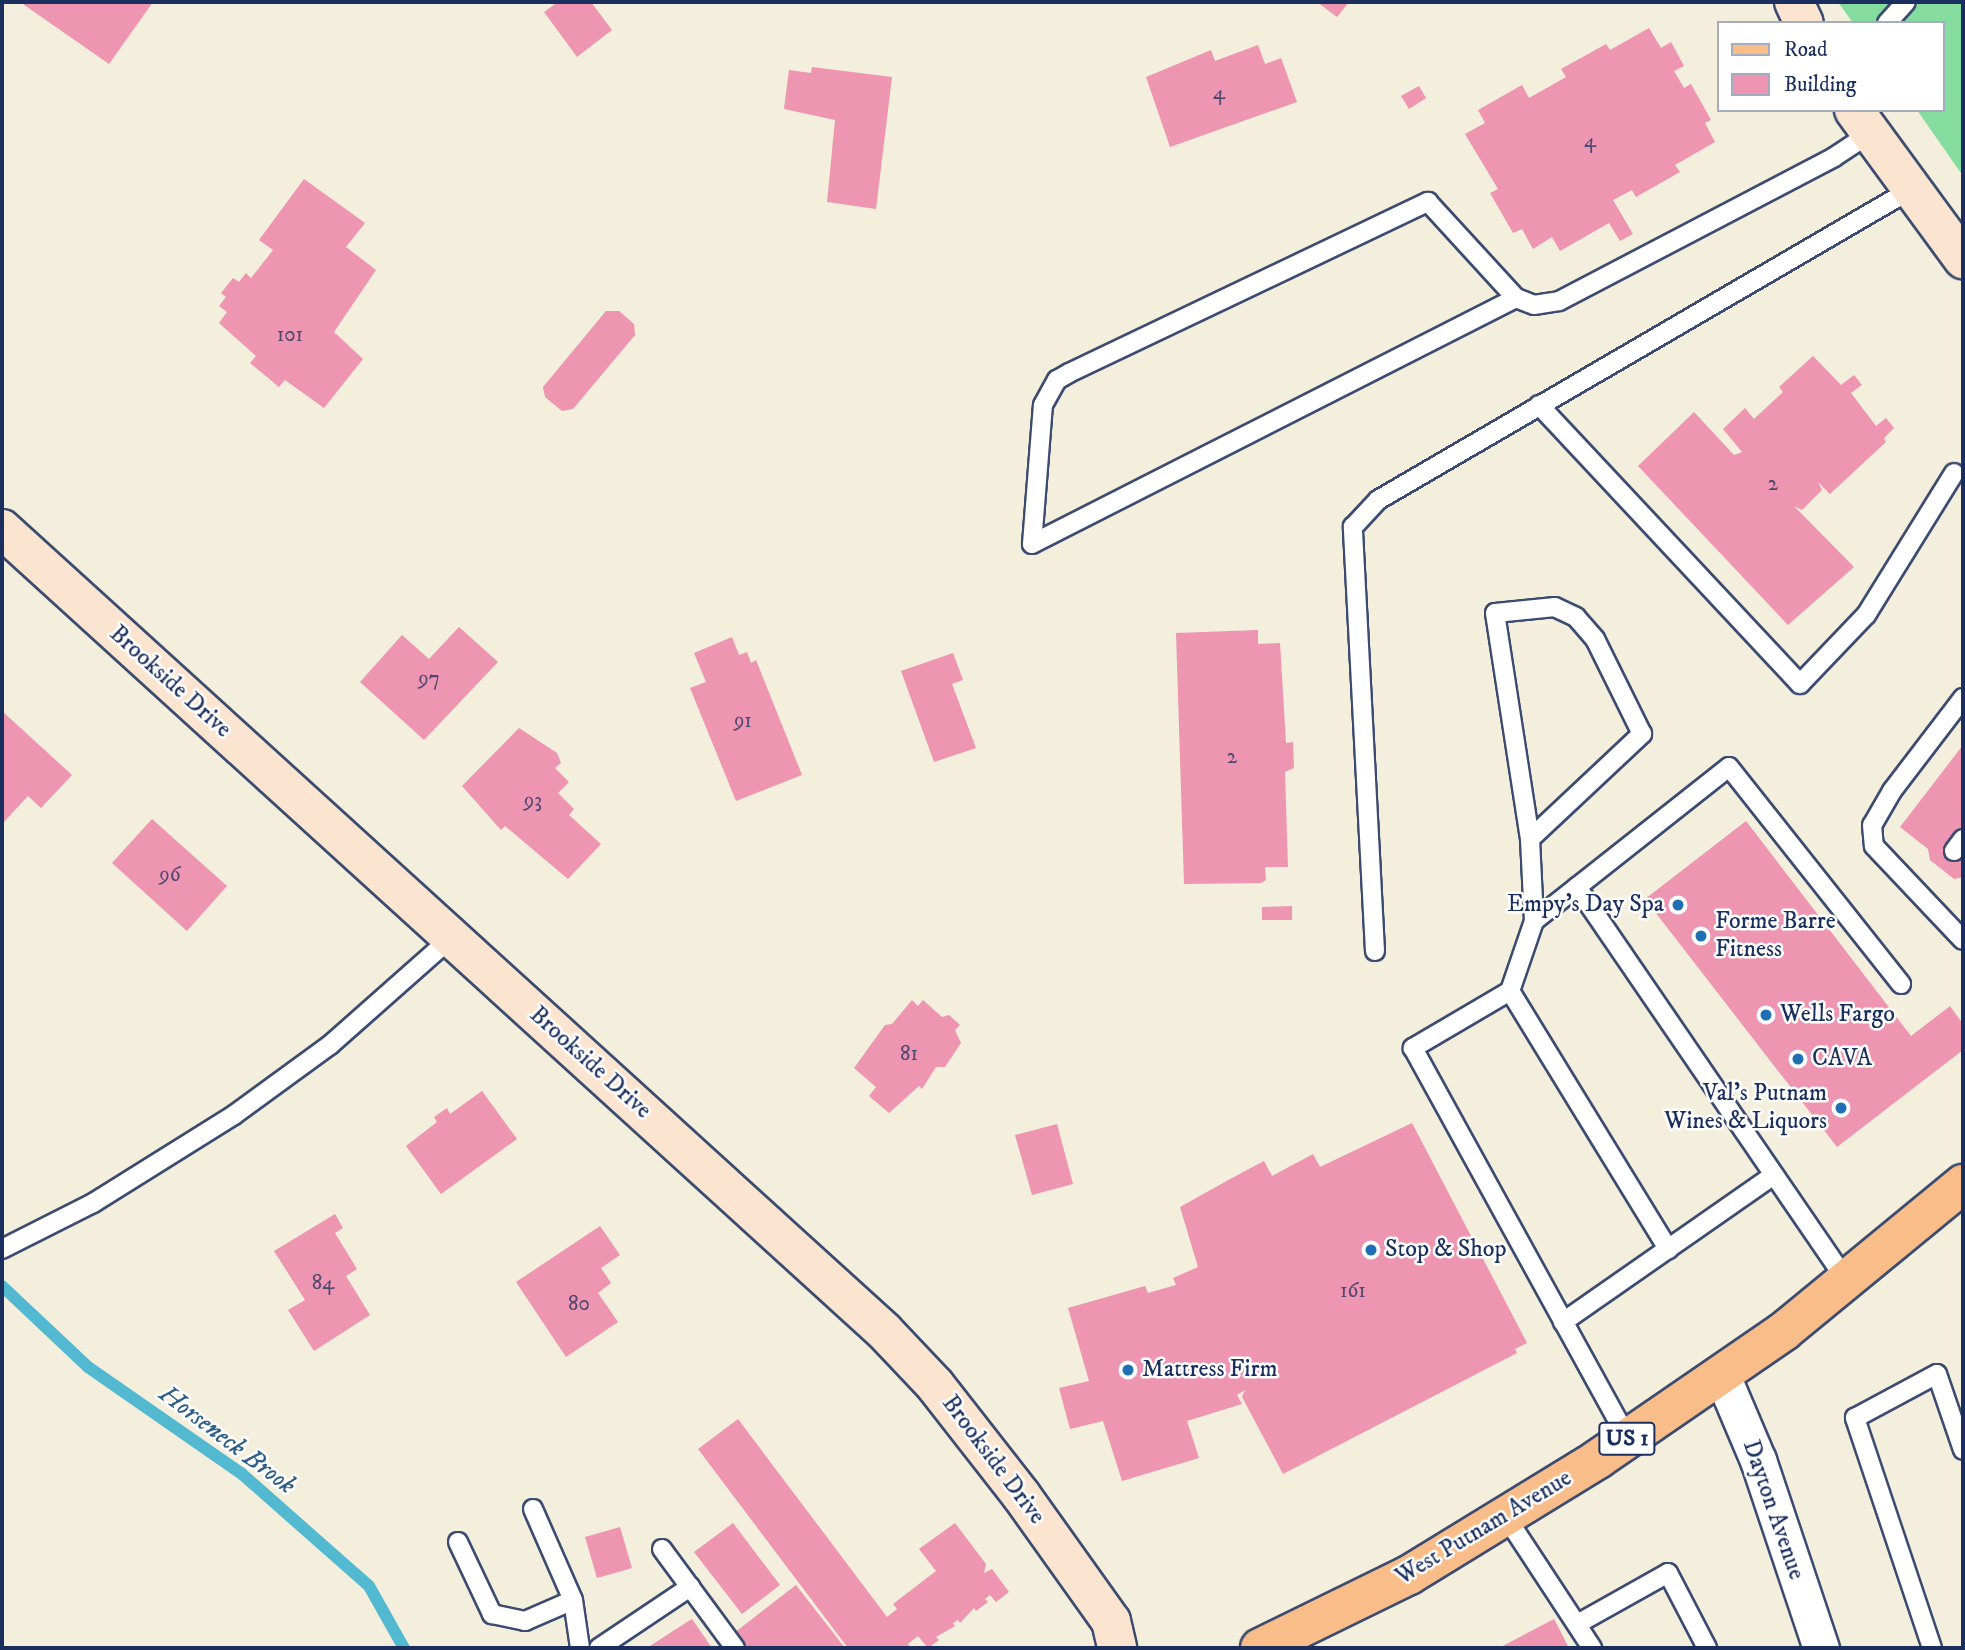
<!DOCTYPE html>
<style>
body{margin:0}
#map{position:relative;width:1965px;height:1650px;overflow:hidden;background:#f4eedc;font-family:"IM FELL DW Pica",serif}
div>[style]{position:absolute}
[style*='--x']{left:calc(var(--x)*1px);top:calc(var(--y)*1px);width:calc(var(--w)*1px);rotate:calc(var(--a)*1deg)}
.green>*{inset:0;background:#85dc9f}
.stream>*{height:12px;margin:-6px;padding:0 6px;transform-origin:6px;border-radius:6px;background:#53b9d1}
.building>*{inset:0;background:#ed95b1}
.roads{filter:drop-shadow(2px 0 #3c4c71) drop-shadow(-2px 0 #3c4c71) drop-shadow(0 2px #3c4c71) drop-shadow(0 -2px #3c4c71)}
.lane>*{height:18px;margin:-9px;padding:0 9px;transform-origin:9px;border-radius:9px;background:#fff}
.street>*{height:35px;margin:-17.5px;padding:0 17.5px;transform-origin:17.5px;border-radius:17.5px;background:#fff}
.secondary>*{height:38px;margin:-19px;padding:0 19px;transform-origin:19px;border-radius:19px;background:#fce5d0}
.primary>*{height:38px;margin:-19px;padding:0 19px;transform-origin:19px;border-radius:19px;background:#f8bd89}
.dots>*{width:19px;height:19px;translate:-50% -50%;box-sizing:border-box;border:4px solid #fff;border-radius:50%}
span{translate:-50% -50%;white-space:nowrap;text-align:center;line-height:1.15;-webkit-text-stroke:5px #fff;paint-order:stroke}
.number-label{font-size:21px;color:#504873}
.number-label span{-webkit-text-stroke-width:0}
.shield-label span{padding:2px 5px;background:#fff;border:2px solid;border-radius:5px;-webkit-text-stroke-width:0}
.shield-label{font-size:23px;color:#1b2f5e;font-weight:700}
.street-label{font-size:24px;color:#1b2f5e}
.poi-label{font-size:24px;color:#1b2f5e}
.right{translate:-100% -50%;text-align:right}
.left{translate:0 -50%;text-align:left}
.water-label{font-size:26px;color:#2f5f86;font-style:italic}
.frame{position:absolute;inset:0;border:4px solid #1b2f5e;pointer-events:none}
.legend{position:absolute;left:1717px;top:21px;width:228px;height:91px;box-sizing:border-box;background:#fff;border:2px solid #a4acbf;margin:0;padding:9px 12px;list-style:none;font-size:21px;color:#1b2f5e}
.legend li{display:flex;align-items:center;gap:14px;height:35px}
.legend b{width:35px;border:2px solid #a4acbf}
</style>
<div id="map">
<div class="green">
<div style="clip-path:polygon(1838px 2px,1963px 2px,1963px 176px,1917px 110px,1942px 110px,1942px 23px,1853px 23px)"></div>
</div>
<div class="stream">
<div style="--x:2;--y:1286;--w:118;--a:43.3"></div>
<div style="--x:88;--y:1367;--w:188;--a:34.8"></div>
<div style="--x:242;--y:1474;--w:169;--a:41.4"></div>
<div style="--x:369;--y:1586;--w:71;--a:60.6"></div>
</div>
<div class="building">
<div style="clip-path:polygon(20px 2px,153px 2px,109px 64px)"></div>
<div style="clip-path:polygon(558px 2px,591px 2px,612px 30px,577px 57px,544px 12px)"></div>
<div style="clip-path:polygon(1317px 2px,1349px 2px,1337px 17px)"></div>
<div style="clip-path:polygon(1649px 28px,1661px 48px,1671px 42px,1684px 66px,1674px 71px,1684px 88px,1691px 84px,1711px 120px,1705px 123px,1715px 142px,1675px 165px,1680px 172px,1636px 197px,1632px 190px,1613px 200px,1633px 234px,1620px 241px,1609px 223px,1560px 251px,1552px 237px,1533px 249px,1522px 229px,1513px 233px,1490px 193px,1498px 189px,1465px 134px,1485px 123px,1478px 110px,1522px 85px,1529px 98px,1566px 77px,1561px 69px,1606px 44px,1610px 50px)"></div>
<div style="clip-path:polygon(1258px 45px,1265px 64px,1281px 58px,1297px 102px,1170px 147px,1146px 77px,1211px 50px,1215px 61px)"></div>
<div style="clip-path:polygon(812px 67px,892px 77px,876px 209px,827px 202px,835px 120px,784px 109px,789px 70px,811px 73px)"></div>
<div style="clip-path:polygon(1419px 86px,1426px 98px,1409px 109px,1401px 96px)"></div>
<div style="clip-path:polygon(304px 179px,365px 223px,346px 247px,376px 270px,334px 332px,363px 359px,324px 408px,285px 380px,279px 387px,250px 363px,256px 356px,219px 323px,227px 312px,219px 306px,226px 297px,221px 293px,233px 278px,239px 282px,246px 273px,251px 278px,273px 250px,259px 240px)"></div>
<div style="clip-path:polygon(606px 311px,619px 311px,634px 324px,635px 335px,573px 409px,562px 411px,545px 397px,543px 387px)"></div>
<div style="clip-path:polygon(1813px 356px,1841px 385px,1854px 375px,1862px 385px,1851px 393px,1876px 426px,1886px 418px,1894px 428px,1884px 438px,1886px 442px,1830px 494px,1818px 482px,1822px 490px,1802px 510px,1794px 506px,1854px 567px,1788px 625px,1638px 466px,1694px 412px,1734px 455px,1742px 452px,1723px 429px,1745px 408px,1754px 419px,1783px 392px,1779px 387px)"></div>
<div style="clip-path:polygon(459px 627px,498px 662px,424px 740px,360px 682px,402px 635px,429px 659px)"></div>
<div style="clip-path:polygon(1258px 630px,1258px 644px,1280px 643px,1286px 743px,1293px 742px,1294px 768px,1285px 772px,1288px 867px,1265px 867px,1266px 880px,1261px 883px,1184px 884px,1176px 633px)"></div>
<div style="clip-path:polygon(732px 637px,739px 655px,747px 652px,751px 663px,756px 660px,802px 775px,736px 801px,690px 688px,706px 682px,694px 653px)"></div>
<div style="clip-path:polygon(953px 653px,963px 680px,952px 684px,976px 748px,934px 762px,901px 671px)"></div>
<div style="clip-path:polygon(2px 711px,72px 775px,41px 808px,28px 796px,2px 824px)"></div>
<div style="clip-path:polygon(519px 728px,557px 753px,561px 763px,555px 768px,569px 782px,558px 793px,574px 809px,569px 815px,601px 844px,568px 879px,505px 826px,501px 830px,462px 786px)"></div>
<div style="clip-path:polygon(1963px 745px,1963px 877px,1954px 879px,1930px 860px,1928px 849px,1900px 827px)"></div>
<div style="clip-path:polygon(152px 819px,227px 886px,187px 931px,112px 863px)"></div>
<div style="clip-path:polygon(1746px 821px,1911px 1036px,1950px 1006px,1963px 1024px,1963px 1050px,1837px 1147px,1645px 899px)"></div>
<div style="clip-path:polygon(1292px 906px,1292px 920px,1262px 920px,1262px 907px)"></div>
<div style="clip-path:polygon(912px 1000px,918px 1006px,923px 1000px,942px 1017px,949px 1015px,960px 1025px,955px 1030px,961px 1043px,945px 1067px,936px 1067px,922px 1089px,919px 1086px,889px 1113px,869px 1096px,876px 1087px,854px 1068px,885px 1025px,892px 1024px)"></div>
<div style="clip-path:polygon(482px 1091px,517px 1139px,441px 1194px,406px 1146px,437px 1122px,434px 1117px,447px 1108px,450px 1114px)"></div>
<div style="clip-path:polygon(1412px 1123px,1527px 1343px,1515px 1349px,1517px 1353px,1283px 1474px,1242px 1397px,1245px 1390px,1237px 1395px,1242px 1404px,1187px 1421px,1199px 1458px,1122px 1481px,1103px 1421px,1070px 1429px,1059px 1388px,1089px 1381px,1068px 1308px,1145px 1286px,1148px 1293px,1176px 1285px,1173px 1278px,1198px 1267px,1180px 1207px,1232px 1178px,1264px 1161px,1272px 1176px,1313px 1154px,1320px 1167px)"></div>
<div style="clip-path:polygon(1057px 1124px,1073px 1184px,1032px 1195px,1015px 1135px)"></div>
<div style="clip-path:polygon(335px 1214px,343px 1228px,335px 1233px,357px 1269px,346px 1276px,370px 1315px,314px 1351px,288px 1310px,305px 1300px,274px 1251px)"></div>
<div style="clip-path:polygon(600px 1226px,620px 1255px,601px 1268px,611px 1283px,598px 1293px,618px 1322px,566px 1357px,516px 1282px)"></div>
<div style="clip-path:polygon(738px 1419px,887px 1617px,897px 1609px,893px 1604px,936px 1571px,919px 1549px,955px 1523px,986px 1564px,984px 1573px,992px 1569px,1009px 1592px,996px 1602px,990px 1595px,985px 1599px,988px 1602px,976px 1611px,974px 1608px,960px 1623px,958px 1620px,953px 1623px,955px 1626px,936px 1637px,939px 1640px,928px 1648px,918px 1636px,908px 1644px,911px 1648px,848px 1648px,698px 1449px)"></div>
<div style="clip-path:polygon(733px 1523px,780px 1585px,742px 1614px,694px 1552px)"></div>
<div style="clip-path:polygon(620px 1527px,632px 1568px,597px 1578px,585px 1537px)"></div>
<div style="clip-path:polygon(796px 1585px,845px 1648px,746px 1648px,734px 1633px)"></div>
<div style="clip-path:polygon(692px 1619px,712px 1648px,647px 1648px,673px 1631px)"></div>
<div style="clip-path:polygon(1554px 1619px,1569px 1648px,1499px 1648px)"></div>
</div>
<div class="roads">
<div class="lane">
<div style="--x:1887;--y:23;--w:28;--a:-48"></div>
<div style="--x:1516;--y:298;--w:543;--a:153.06"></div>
<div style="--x:1032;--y:544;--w:139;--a:-85.5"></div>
<div style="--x:1043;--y:405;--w:29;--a:-61"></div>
<div style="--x:1057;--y:380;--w:14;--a:-30"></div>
<div style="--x:1069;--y:373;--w:398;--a:-25.5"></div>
<div style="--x:1428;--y:202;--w:130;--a:47.5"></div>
<div style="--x:1516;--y:298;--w:19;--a:21"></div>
<div style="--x:1534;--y:305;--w:25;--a:-9"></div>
<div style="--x:1559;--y:301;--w:310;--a:-27.6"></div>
<div style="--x:1834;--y:157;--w:42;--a:-33.3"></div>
<div style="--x:1539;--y:405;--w:382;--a:46.9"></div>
<div style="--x:1800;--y:684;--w:95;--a:-46.3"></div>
<div style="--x:1866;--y:615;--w:167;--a:-58.2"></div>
<div style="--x:1963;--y:698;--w:117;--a:127.4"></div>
<div style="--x:1892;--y:791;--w:39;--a:120"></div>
<div style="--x:1872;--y:825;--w:21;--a:85"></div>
<div style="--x:1874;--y:846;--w:129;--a:46.6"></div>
<div style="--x:1530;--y:839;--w:154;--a:-43.2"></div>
<div style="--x:1642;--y:734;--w:106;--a:-116.3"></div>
<div style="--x:1595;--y:639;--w:29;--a:-131"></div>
<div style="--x:1576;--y:617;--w:23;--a:-155"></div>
<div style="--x:1555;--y:607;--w:60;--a:174.3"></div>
<div style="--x:1495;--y:613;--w:229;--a:81.2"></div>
<div style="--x:1530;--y:839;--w:82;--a:87.2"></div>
<div style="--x:1534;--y:921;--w:74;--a:108.9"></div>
<div style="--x:1510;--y:991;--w:113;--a:149.6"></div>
<div style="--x:1413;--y:1048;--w:446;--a:61.2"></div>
<div style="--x:1954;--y:851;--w:15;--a:-53"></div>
<div style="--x:1577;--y:887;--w:478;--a:55.6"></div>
<div style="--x:1534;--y:921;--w:248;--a:-38.3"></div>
<div style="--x:1729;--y:767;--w:277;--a:51.6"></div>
<div style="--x:1375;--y:951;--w:425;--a:-93"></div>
<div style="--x:1353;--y:527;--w:37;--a:-47"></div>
<div style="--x:1378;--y:500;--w:616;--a:-30.23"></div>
<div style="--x:1510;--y:991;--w:303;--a:58.5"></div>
<div style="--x:2;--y:1249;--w:102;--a:-26.8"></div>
<div style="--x:93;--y:1203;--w:166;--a:-32"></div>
<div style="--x:234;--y:1115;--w:119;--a:-36.1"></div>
<div style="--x:330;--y:1045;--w:163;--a:-41.5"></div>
<div style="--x:1563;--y:1322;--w:257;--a:-34.9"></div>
<div style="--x:533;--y:1509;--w:99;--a:66.3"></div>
<div style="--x:573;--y:1600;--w:49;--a:81.7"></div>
<div style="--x:1506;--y:1517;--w:157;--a:56.7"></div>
<div style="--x:458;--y:1542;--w:80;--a:64.7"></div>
<div style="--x:492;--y:1614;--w:34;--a:12"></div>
<div style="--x:525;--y:1621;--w:52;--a:-23.6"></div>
<div style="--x:662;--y:1549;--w:123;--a:53.6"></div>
<div style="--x:1579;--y:1623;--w:102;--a:-29.3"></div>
<div style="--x:1668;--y:1573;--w:85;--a:62.5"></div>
<div style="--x:599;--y:1648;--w:110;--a:-33.8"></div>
<div style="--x:1932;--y:1648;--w:243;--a:-108.5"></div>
<div style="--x:1855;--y:1418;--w:93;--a:-28.2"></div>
<div style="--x:1937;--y:1374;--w:80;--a:71.1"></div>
</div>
<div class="street">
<div style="--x:1721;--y:1373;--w:95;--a:67"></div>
<div style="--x:1758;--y:1460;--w:198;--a:71.5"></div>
</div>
<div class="secondary">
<div style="--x:1794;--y:2;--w:23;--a:65"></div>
<div style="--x:1854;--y:110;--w:185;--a:53.8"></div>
<div style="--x:2;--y:529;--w:1192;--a:42.28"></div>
<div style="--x:884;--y:1331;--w:74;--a:46.6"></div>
<div style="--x:935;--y:1385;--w:140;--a:52"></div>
<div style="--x:1021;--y:1495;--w:155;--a:54.5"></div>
<div style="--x:1111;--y:1621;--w:28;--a:77"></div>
</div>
<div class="primary">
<div style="--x:1260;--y:1648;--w:166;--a:-26.1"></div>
<div style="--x:1409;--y:1575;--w:222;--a:-31.5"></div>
<div style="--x:1598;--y:1459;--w:226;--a:-34.5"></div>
<div style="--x:1784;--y:1331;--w:232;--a:-39.4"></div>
</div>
</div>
<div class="dots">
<div style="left:1678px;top:905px;background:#1f6fb2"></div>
<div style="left:1701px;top:936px;background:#1f6fb2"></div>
<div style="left:1766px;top:1015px;background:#1f6fb2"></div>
<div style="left:1798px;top:1059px;background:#1f6fb2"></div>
<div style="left:1841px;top:1108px;background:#1f6fb2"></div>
<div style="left:1371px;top:1250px;background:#1f6fb2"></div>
<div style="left:1128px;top:1370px;background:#1f6fb2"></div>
</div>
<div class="number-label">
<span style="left:1219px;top:93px">4</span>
<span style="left:1590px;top:141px">4</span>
<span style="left:290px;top:335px">101</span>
<span style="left:1773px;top:484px">2</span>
<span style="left:429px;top:679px">97</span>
<span style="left:743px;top:721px">91</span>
<span style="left:1232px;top:757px">2</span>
<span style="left:533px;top:801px">93</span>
<span style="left:170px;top:875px">96</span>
<span style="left:909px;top:1054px">81</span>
<span style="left:323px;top:1283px">84</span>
<span style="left:1353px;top:1291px">161</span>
<span style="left:579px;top:1304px">80</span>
</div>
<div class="shield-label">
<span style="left:1627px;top:1439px">US 1</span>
</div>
<div class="street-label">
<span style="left:170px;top:682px;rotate:42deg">Brookside Drive</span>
<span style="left:590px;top:1063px;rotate:42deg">Brookside Drive</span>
<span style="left:993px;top:1460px;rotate:53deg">Brookside Drive</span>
<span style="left:1773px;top:1510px;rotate:71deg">Dayton Avenue</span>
<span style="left:1484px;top:1528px;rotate:-31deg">West Putnam Avenue</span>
</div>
<div class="poi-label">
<span class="right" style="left:1664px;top:905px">Empy's Day Spa</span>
<span class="left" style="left:1715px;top:936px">Forme Barre<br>Fitness</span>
<span class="left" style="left:1780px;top:1015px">Wells Fargo</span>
<span class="left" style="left:1812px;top:1059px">CAVA</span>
<span class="right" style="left:1827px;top:1108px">Val's Putnam<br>Wines &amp; Liquors</span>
<span class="left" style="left:1385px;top:1250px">Stop &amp; Shop</span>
<span class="left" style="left:1142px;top:1370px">Mattress Firm</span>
</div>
<div class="water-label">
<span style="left:227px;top:1440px;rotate:37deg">Horseneck Brook</span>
</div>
<div class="frame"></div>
<ul class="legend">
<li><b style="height:9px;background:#f8bd89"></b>Road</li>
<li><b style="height:19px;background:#ed95b1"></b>Building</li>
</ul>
</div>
